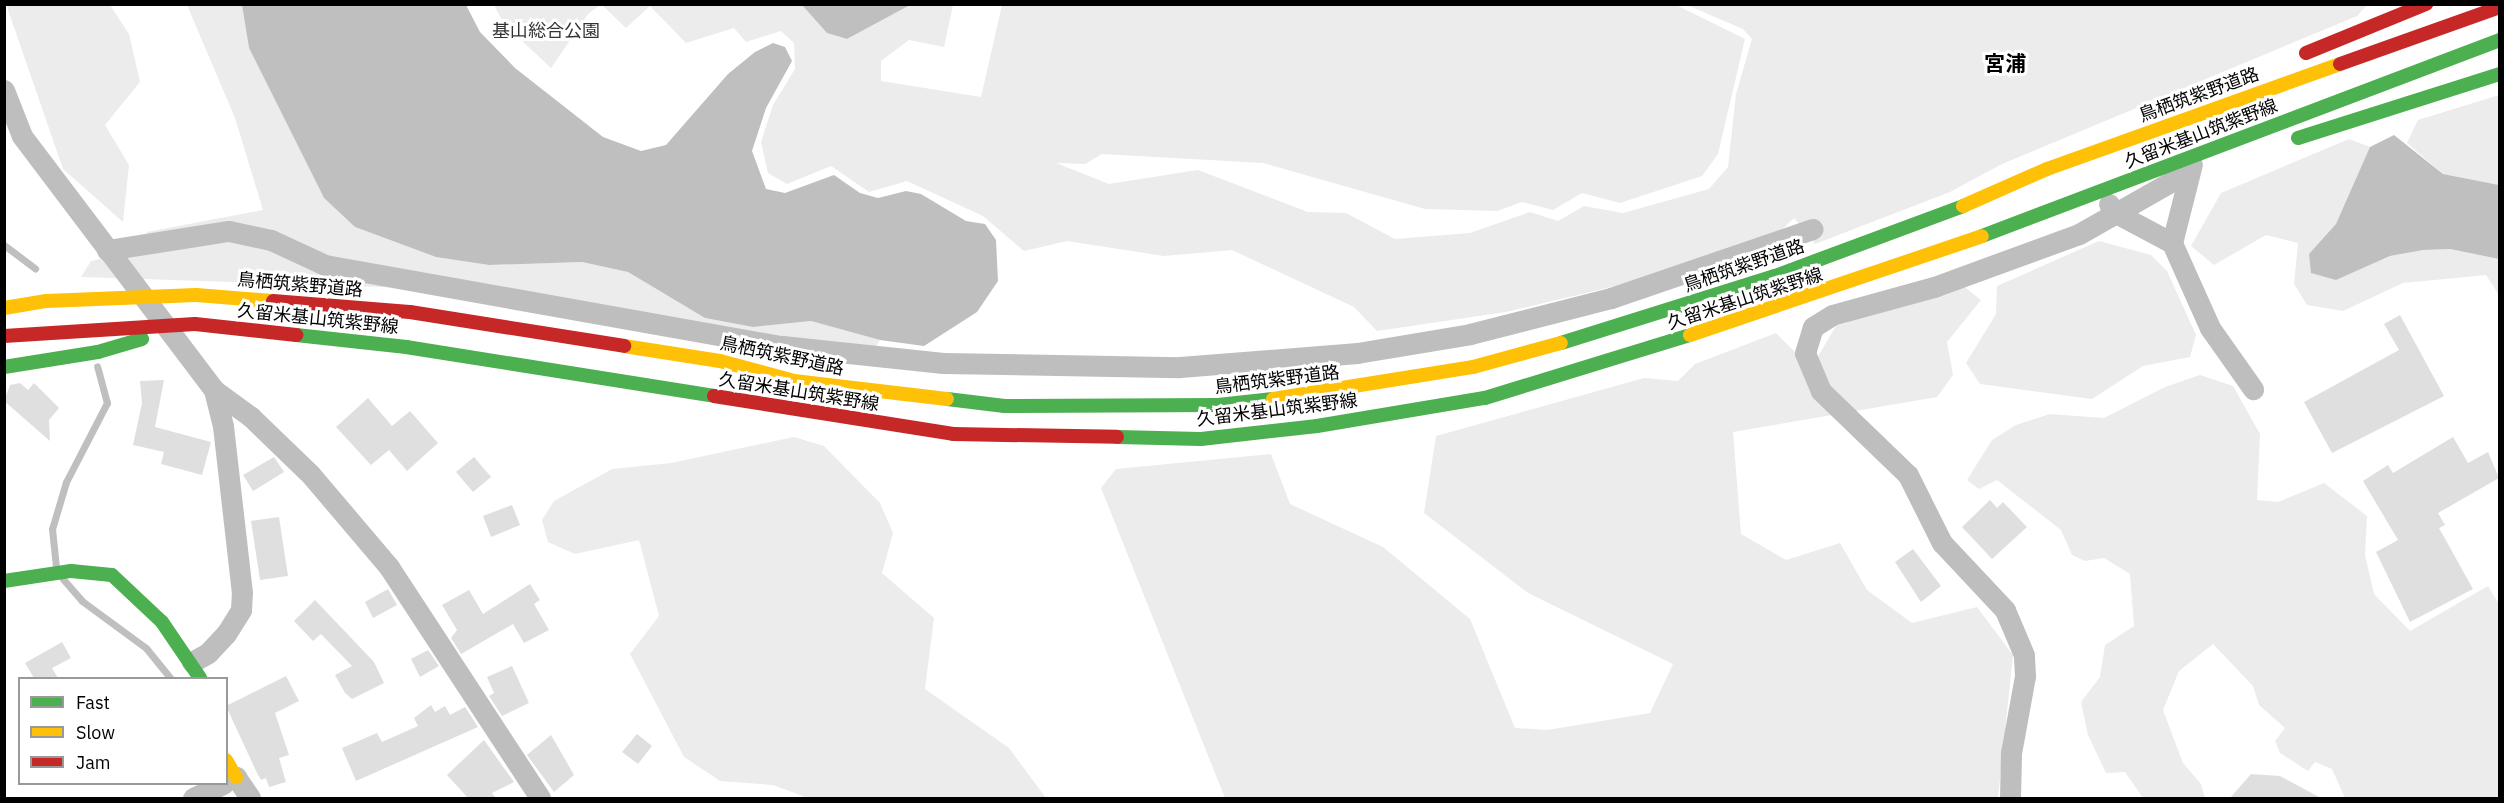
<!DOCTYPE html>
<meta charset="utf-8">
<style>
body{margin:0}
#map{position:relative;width:2504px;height:803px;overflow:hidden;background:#fff;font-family:"IBM Plex Sans","Noto Sans JP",sans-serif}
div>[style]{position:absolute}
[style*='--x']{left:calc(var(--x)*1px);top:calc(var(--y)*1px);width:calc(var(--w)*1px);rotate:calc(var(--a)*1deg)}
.green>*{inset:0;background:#ececec}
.water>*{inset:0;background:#bfbfbf}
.stream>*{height:7px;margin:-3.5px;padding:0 3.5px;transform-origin:3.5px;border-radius:3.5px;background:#bfbfbf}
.building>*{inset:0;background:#dfdfdf}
.street>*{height:21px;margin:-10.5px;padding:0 10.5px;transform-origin:10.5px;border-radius:10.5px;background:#bebebe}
.fast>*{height:14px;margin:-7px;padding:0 7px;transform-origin:7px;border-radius:7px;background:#4caf50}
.slow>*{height:14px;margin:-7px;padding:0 7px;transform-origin:7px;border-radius:7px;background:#ffc107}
.jam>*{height:14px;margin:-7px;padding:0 7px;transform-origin:7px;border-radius:7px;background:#c62828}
span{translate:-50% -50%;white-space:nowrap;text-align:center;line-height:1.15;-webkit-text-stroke:6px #fff;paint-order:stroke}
.park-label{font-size:18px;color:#333}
.street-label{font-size:18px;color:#000}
.quarter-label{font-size:21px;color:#000;font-weight:700}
.frame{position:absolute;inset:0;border:6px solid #000;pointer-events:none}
.legend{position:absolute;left:18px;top:677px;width:210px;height:108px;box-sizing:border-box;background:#fff;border:2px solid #999;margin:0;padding:8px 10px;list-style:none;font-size:18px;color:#000}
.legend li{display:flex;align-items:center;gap:12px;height:30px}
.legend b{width:30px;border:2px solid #999}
</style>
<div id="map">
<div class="green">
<div style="clip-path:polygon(6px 4px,110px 5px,129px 34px,140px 82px,105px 125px,129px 165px,123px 222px,63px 169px)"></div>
<div style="clip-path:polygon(187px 5px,242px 5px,249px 48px,324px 198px,355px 227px,436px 257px,489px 265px,582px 262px,628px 272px,705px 318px,753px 327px,811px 321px,880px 340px,867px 361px,441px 289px,81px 277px,91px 261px,144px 249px,147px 232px,263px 210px,235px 118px)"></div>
<div style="clip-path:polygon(494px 5px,600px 5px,588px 14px,551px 68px,504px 24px)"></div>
<div style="clip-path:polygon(602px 5px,802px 5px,827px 33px,847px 39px,910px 5px,953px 5px,944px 47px,909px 40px,881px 61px,881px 81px,981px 97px,1002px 5px,1676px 5px,1745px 39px,1718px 154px,1702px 176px,1620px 203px,1582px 193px,1553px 210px,1522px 202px,1497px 211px,1425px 209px,1263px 163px,1102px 154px,1085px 164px,1056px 163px,1109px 184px,1198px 170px,1308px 212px,1346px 213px,1395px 239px,1470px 233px,1530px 212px,1558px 221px,1584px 206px,1623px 213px,1709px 189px,1728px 167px,1736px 94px,1752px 39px,1743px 29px,1687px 5px,2367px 5px,2357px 16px,2002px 164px,1950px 192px,1815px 244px,1794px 218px,1777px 235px,1637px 281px,1506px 312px,1377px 331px,1354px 307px,1232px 250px,1164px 256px,1067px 241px,1024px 251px,983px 216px,907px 181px,869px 192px,831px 166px,787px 184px,768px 173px,761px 142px,773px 105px,795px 69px,794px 43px,781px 31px,746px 42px,734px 28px,686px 43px,650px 6px,626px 28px)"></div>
<div style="clip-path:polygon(2499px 95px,2499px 185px,2443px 174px,2407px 143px,2418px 120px)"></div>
<div style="clip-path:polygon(2349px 139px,2370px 147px,2367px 159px,2336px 225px,2309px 254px,2336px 280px,2390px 256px,2422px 250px,2450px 249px,2499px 259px,2499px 295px,2486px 275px,2403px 283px,2343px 311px,2307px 305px,2294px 284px,2298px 243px,2266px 235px,2214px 265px,2191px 246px,2221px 193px)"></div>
<div style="clip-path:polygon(2099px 241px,2151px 255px,2167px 271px,2196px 335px,2190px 357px,2143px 366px,2092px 399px,1980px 384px,1966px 363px,1996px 314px,1997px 286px)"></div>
<div style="clip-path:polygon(1962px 285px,1981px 300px,1947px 342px,1953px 375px,1937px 397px,1733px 432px,1741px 534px,1786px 560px,1840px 543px,1867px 590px,1912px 623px,1977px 607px,2013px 655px,1998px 798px,1225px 798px,1101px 488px,1116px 469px,1271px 454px,1290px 504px,1383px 547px,1470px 619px,1515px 728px,1547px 730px,1650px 713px,1673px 664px,1528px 593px,1424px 513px,1436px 436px,1644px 378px,1678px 381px,1695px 364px,1776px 333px,1811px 368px,1836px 326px)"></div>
<div style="clip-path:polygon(2200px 375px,2233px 386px,2260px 434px,2257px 500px,2278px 502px,2324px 483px,2367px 516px,2365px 555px,2374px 594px,2410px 631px,2488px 586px,2499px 604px,2499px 798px,2345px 798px,2332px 769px,2315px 762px,2308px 771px,2280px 753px,2275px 741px,2285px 728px,2259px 705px,2253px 686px,2213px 644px,2179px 671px,2163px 710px,2183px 763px,2201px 784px,2205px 798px,2143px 798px,2125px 772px,2106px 773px,2088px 735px,2081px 702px,2100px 677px,2105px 645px,2134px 626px,2130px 574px,2104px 558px,2085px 561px,2072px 555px,2061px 530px,1997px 480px,1979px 489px,1967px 480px,1992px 440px,2016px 425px,2050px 414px,2104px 418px,2165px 387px)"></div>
<div style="clip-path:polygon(794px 437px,824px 446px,880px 503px,893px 533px,882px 573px,934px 618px,925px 689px,1009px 748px,1046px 798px,808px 798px,773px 785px,720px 781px,684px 757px,630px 654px,659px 616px,639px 540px,575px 554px,548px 542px,542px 520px,554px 501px,612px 469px,671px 463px)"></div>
</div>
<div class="water">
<div style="clip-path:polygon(242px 5px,466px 5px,480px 32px,515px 68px,603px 137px,641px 151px,666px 145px,728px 74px,755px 52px,773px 43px,785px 47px,792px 61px,766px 108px,752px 151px,766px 189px,785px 193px,834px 175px,860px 193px,878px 198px,906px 191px,921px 194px,966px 221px,985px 224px,996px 240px,998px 281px,977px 312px,924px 346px,880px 340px,811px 321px,753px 327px,705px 318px,628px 272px,582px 262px,489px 265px,436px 257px,355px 227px,324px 198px,249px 48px)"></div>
<div style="clip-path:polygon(802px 5px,910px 5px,847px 39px,827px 33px)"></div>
<div style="clip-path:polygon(2394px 135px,2443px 174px,2499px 185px,2499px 259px,2450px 249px,2423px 250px,2390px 256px,2336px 280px,2311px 273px,2309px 254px,2336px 224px,2370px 147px)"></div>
</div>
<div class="stream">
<div style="--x:4;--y:245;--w:39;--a:37"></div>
<div style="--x:56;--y:567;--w:38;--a:-96"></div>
<div style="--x:52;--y:529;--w:49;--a:-73.4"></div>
<div style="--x:66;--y:482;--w:89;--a:-62.6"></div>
<div style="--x:107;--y:403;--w:38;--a:-105"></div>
<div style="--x:63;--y:579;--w:29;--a:49"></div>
<div style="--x:82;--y:601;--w:79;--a:36.3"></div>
<div style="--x:146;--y:648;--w:38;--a:51"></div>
</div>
<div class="building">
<div style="clip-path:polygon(2400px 315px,2444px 396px,2332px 453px,2304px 402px,2399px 350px,2384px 324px)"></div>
<div style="clip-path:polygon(164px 380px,155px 427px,211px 442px,202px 475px,161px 464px,164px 452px,133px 445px,142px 403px,140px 381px)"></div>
<div style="clip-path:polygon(20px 383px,28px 390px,34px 383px,59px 408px,49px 420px,50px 441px,4px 401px,10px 385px)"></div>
<div style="clip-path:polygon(368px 398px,392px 426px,410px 411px,438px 443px,407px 471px,389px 450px,371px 465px,336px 427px)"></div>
<div style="clip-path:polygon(2453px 437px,2468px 463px,2488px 452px,2499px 478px,2438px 513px,2445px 525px,2439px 528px,2473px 589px,2410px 622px,2376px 552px,2398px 540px,2363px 481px,2388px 465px,2393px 473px)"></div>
<div style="clip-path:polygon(274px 457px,284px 472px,253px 491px,243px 475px)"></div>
<div style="clip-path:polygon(474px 457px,491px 477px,473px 492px,456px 472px)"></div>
<div style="clip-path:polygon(1990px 500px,1997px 508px,2003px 502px,2027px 527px,1992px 559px,1962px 527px)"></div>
<div style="clip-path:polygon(512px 505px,520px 525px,491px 537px,483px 516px)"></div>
<div style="clip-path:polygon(279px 517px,288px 576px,260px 580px,251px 521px)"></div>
<div style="clip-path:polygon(1913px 549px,1941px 586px,1921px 602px,1895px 562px)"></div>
<div style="clip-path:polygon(530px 584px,540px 600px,534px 604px,549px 630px,524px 643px,513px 624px,461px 654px,451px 638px,457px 630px,442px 605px,469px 590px,483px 614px)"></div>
<div style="clip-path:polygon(388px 589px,397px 605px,373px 618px,365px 602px)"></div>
<div style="clip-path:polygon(315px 600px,374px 662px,384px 683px,352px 699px,345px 693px,335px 675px,352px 666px,321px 634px,313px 641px,294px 621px)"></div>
<div style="clip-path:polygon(62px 642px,71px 658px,52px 668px,58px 678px,34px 678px,25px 663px)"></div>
<div style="clip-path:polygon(428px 650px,439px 666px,420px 677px,411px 659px)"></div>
<div style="clip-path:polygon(512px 666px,529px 703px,502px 716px,489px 696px,494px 693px,487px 677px)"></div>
<div style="clip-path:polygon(286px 676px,299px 701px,275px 713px,289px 755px,279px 758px,286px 782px,269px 787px,266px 778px,261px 780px,257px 773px,226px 706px)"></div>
<div style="clip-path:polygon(431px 705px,435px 712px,445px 706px,450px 715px,465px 707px,478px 727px,356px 781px,342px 748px,377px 733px,382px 742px,418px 726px,414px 718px)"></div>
<div style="clip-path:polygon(637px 734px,652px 746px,638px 764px,622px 752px)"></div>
<div style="clip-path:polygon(551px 735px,574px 775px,554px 792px,527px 755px)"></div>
<div style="clip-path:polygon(484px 740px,514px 782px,492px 793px,496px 798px,468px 798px,447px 775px)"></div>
<div style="clip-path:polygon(2251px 774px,2280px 776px,2321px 798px,2230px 798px)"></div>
</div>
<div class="street">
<div style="--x:4;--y:90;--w:49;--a:68.6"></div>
<div style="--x:22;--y:136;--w:318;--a:52.9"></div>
<div style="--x:214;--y:390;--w:46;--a:36.1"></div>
<div style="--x:251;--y:417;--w:83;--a:44"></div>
<div style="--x:311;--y:475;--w:121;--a:49.7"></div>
<div style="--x:389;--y:567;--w:276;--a:56.8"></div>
<div style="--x:2109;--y:204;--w:9;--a:58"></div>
<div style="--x:2114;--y:212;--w:66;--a:28.1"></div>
<div style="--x:2172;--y:243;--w:81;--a:-75.8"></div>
<div style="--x:2172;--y:243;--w:93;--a:65.9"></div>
<div style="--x:2210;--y:328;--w:75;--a:54.8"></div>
<div style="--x:107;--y:250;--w:123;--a:-8.9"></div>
<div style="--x:229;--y:231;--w:43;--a:12.1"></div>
<div style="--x:271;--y:240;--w:60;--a:24.8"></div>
<div style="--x:325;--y:265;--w:464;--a:10.1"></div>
<div style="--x:782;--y:346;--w:162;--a:6"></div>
<div style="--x:943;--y:363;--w:237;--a:1"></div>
<div style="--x:1180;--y:367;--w:178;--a:-4.5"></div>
<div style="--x:1357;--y:353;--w:115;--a:-9.5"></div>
<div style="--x:1470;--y:334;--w:146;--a:-14.3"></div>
<div style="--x:1611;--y:298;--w:213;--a:-18.9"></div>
<div style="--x:192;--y:662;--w:18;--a:-29"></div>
<div style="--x:208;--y:653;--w:26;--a:-47"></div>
<div style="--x:226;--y:634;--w:28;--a:-58"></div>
<div style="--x:241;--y:610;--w:17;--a:-87"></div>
<div style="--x:242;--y:593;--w:168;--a:-96.5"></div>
<div style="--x:223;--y:426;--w:37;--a:-104"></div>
<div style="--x:226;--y:781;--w:11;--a:-22"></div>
<div style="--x:236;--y:777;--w:25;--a:56"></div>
<div style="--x:193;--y:798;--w:33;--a:-25"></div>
<div style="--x:2010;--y:798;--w:45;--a:-88.7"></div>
<div style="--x:2011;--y:753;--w:78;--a:-79.7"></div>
<div style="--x:2025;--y:676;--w:21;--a:-93"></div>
<div style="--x:2024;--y:655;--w:49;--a:-112.9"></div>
<div style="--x:2005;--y:610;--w:92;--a:-133.2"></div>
<div style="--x:1942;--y:543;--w:76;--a:-116.6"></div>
<div style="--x:1908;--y:475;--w:121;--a:-136"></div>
<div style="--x:1821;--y:391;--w:41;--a:-112.8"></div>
<div style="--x:1805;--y:353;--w:27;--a:-73"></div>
<div style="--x:1813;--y:327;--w:22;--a:-32"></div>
<div style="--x:1832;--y:315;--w:106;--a:-15.4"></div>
<div style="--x:1934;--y:287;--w:154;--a:-20.1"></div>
<div style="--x:2079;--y:234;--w:117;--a:-29.6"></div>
</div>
<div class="fast">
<div style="--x:2298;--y:138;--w:212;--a:-17.6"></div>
<div style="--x:1982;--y:236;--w:554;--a:-20.73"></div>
<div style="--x:296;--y:335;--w:111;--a:6.2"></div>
<div style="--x:406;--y:347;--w:312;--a:9"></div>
<div style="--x:1561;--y:343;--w:224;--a:-17.4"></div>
<div style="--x:1775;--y:276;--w:201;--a:-20.4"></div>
<div style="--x:4;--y:367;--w:95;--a:-9.1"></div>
<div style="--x:98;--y:352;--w:46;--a:-16.5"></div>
<div style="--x:947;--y:399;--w:58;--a:6.9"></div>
<div style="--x:1005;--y:406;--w:213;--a:-0.3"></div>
<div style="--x:1218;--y:405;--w:55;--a:-6.2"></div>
<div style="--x:1117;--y:437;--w:84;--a:1.4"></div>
<div style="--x:1201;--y:439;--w:117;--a:-6.4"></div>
<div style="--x:1317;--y:426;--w:170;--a:-9.5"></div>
<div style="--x:1485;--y:398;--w:214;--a:-17.1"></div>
<div style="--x:4;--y:581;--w:68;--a:-8.5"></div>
<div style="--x:71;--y:571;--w:41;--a:5.6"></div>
<div style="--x:112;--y:575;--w:69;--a:43.2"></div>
<div style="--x:162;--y:622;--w:68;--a:55.8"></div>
</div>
<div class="slow">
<div style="--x:1963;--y:206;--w:92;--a:-23.8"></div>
<div style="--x:2047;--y:169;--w:311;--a:-19.7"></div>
<div style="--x:4;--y:308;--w:43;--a:-9.5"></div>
<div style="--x:46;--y:301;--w:150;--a:-2.3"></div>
<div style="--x:196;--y:295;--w:77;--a:4.5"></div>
<div style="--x:1690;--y:335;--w:308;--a:-18.7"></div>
<div style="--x:624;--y:346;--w:97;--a:8.9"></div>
<div style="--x:720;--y:361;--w:77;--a:15.1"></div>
<div style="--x:794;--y:381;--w:154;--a:6.7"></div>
<div style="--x:1273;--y:399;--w:203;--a:-9.1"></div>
<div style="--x:1473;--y:367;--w:91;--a:-15.3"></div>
<div style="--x:226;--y:760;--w:20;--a:60"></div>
</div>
<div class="jam">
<div style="--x:2306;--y:53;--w:130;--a:-22.2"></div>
<div style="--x:2340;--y:64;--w:170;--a:-19.6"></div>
<div style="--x:273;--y:301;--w:137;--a:4.6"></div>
<div style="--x:410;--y:312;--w:217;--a:9"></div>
<div style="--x:4;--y:336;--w:191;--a:-3.6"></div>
<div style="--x:195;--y:324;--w:102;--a:6.2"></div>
<div style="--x:714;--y:396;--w:242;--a:9"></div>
<div style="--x:953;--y:434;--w:164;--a:1"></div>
</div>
<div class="park-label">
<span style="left:546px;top:31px">基山総合公園</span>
</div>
<div class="street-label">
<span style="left:2199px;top:95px;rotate:-20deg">鳥栖筑紫野道路</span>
<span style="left:2201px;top:134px;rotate:-21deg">久留米基山筑紫野線</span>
<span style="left:1744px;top:266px;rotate:-19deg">鳥栖筑紫野道路</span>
<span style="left:300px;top:285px;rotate:5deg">鳥栖筑紫野道路</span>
<span style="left:1745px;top:299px;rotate:-18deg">久留米基山筑紫野線</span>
<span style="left:318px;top:319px;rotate:6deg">久留米基山筑紫野線</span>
<span style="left:782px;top:356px;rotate:12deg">鳥栖筑紫野道路</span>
<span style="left:1277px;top:380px;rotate:-7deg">鳥栖筑紫野道路</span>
<span style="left:799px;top:392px;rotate:9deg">久留米基山筑紫野線</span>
<span style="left:1277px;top:410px;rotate:-7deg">久留米基山筑紫野線</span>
</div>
<div class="quarter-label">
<span style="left:2005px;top:63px">宮浦</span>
</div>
<div class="frame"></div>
<ul class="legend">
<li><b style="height:8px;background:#4caf50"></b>Fast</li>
<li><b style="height:8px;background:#ffc107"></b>Slow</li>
<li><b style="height:8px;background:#c62828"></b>Jam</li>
</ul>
</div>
